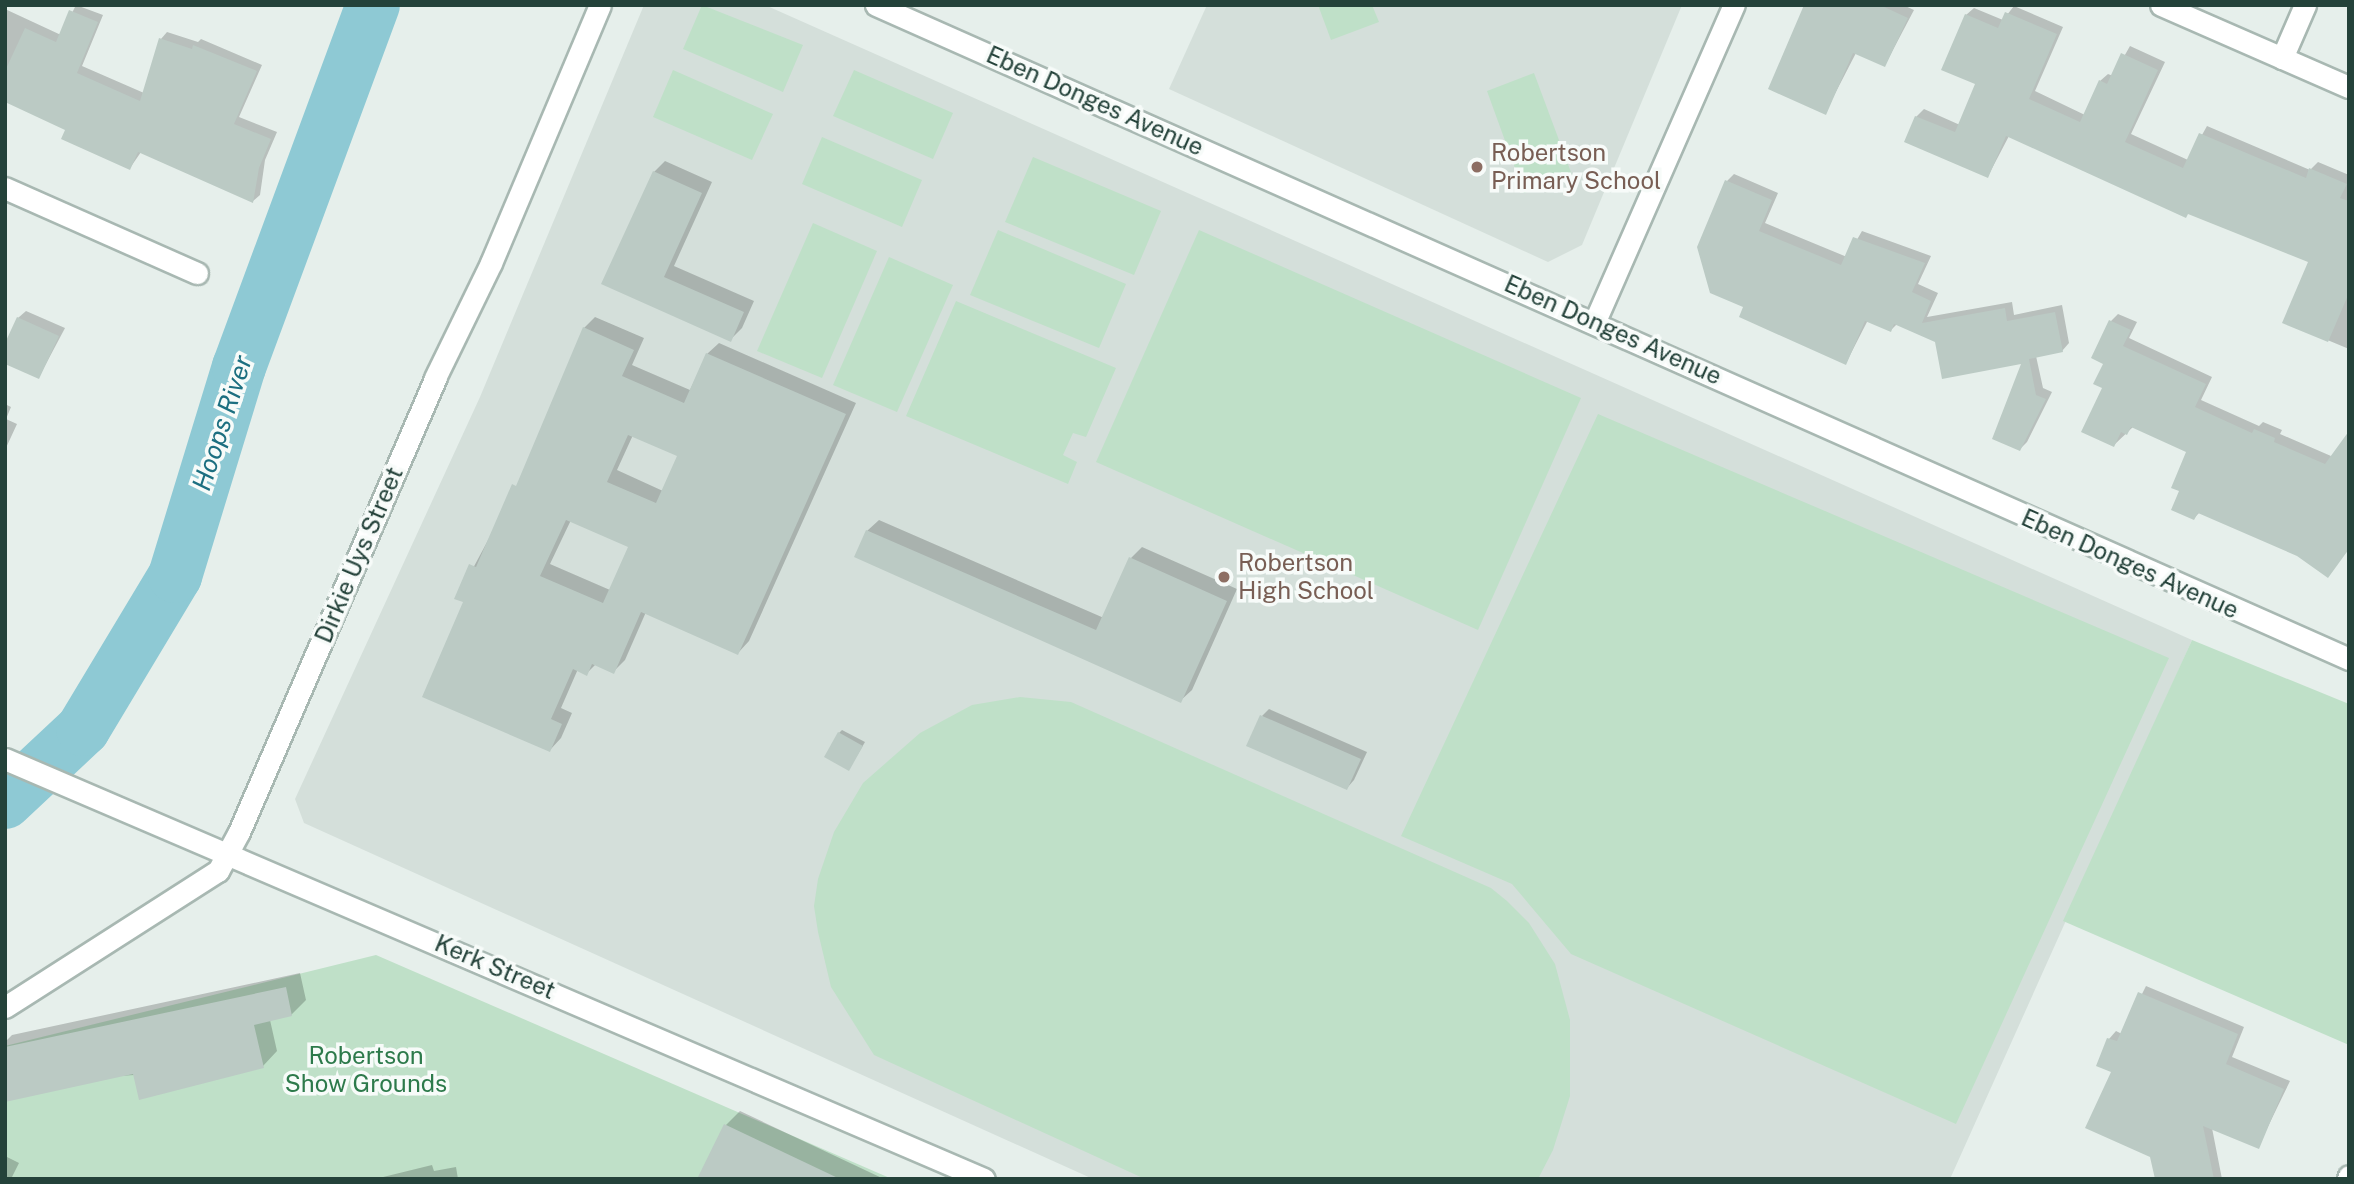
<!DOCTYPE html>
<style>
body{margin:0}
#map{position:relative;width:2354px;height:1184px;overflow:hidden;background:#e6efeb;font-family:"Public Sans",sans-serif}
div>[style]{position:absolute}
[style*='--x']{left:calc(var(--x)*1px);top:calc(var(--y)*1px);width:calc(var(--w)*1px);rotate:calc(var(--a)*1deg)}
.built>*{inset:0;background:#d4dfda}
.green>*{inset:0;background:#bfe0c8}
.shadow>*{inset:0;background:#0003}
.river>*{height:54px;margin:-27px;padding:0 27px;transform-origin:27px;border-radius:27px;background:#8ec9d4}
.building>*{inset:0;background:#bbcac4}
.roads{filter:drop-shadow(2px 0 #a8b8b2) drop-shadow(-2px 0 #a8b8b2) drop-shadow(0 2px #a8b8b2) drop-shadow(0 -2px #a8b8b2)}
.minor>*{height:21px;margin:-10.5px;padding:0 10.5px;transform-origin:10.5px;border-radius:10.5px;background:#fff}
.dots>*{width:19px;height:19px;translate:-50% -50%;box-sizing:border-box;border:4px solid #f7fbf9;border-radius:50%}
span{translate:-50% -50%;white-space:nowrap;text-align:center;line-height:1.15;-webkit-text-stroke:7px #f7fbf9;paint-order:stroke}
.street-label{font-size:24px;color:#24423a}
.education-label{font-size:24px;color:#785e54}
.left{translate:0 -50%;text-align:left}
.park-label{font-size:24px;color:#2d7a4b}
.water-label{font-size:26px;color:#1c6f80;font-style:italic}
.frame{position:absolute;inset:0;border:7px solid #24423a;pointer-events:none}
</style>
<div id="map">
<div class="built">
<div style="clip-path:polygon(644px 5px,765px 5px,2192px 640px,1950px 1179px,1093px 1179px,304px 823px,295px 799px,480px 397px)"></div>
<div style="clip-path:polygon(1207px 5px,1682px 5px,1582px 245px,1548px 262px,1169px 89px)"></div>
</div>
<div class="green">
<div style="clip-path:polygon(702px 5px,803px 45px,783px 92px,683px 49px)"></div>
<div style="clip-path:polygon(1318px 5px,1372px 5px,1379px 22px,1331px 40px)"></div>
<div style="clip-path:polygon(673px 70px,773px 114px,752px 160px,653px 117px)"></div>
<div style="clip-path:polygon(854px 70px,953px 113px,933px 159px,833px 116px)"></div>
<div style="clip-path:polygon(1534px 73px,1572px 175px,1524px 193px,1487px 91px)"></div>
<div style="clip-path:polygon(822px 137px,922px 180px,902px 227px,802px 184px)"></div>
<div style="clip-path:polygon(1033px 157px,1161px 211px,1134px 275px,1005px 222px)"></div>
<div style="clip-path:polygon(813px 223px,877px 251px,822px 378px,757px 351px)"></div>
<div style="clip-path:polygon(998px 230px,1126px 284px,1099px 348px,970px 295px)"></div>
<div style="clip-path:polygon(1199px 230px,1581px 398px,1478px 630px,1096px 462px)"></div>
<div style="clip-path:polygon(889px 257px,953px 285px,897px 412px,833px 385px)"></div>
<div style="clip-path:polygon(956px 301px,1116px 368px,1086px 437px,1073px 433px,1063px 455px,1077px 462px,1068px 484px,906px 416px)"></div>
<div style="clip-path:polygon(1598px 414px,2169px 658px,1956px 1124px,1571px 954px,1512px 884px,1401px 836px)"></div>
<div style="clip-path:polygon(2192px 640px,2349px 704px,2349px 1045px,2063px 921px)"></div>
<div style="clip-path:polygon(1020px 697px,1071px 702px,1491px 888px,1507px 901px,1529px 923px,1555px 964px,1570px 1020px,1570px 1096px,1553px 1150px,1538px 1179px,1145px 1179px,874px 1055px,831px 987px,818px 932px,814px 906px,818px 879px,834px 832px,863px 783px,920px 733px,972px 705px)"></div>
<div style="clip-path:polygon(376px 955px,892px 1179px,5px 1179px,5px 1046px)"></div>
</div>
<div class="shadow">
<div style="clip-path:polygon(76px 5px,103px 15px,82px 66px,144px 93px,161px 39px,167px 32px,198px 42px,201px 39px,262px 65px,239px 117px,277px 132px,265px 160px,260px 195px,253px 201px,141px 152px,130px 168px,68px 129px,5px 100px,5px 9px,61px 35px)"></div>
<div style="clip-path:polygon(1806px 5px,1903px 5px,1914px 10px,1885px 65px,1856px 53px,1825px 113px)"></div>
<div style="clip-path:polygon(2014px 6px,2063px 27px,2035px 91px,2085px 115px,2100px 81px,2108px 74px,2113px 76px,2130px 46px,2165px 62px,2131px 134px,2188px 160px,2207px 126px,2310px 170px,2318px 162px,2349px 175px,2349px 349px,2284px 322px,2310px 261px,2009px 136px,1988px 176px,1916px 117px,1924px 109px,1960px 125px,1978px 83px,1966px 15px,1974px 8px,2003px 20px)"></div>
<div style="clip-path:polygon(665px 161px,712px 182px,674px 266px,754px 301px,742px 328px,730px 340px,604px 283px,654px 172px)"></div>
<div style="clip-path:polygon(1734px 174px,1778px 193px,1765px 223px,1847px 257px,1862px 231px,1931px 256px,1918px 284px,1938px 293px,1927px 317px,2012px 302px,2014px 315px,2062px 305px,2069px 343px,2062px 351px,2036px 356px,2043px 388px,2052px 392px,2027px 442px,2020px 449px,2023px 362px,1937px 341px,1897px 324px,1891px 330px,1868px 320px,1846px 363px,1746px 306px,1727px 181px)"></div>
<div style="clip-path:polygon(26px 311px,65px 328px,39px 377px,18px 318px)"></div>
<div style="clip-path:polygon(2118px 314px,2137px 322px,2129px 338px,2212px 377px,2201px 400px,2259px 426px,2263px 422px,2282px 430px,2280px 434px,2331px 456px,2298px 554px,2200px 512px,2194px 518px,2181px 490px,2189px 451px,2134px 426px,2114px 445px,2104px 387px,2111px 321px)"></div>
<div style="clip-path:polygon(evenodd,595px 317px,644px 338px,632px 365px,690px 390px,707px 354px,719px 343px,856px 403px,749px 641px,738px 653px,646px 612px,625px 660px,613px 672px,596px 664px,587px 673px,578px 669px,561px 708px,572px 713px,561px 738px,550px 750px,465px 601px,457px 598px,522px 477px,584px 328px,595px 317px,633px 435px,679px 455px,663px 491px,617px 470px,633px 435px,595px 317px,571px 520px,630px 546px,610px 590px,550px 564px,571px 520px)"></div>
<div style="clip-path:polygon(5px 404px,11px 407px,6px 419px,17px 424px,5px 450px)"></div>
<div style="clip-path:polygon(879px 520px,1104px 618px,1131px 558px,1142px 547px,1237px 589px,1192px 690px,1180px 701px,867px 531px)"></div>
<div style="clip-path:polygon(1269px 709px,1367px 752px,1354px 780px,1347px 788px,1262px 716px)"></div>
<div style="clip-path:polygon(842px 730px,865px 742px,849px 769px,839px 733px)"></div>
<div style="clip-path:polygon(300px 973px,306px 1000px,291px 1015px,270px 1020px,277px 1051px,263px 1066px,5px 1084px,5px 1042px,12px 1035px)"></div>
<div style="clip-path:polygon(2146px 986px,2244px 1027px,2232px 1057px,2290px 1081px,2258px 1147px,2212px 1128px,2222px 1179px,2154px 1179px,2187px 1172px,2113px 1071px,2098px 1065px,2109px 1039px,2116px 1031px,2122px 1034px)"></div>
<div style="clip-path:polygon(740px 1111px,884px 1179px,699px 1179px,726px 1125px)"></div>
<div style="clip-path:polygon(5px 1156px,19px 1163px,11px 1179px,5px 1179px)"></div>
<div style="clip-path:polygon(432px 1165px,434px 1171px,456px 1167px,458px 1179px,375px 1179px)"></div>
</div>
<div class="river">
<div style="--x:5;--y:802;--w:107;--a:-43.1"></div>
<div style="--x:83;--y:729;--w:179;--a:-59"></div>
<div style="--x:175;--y:576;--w:219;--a:-73"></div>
<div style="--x:239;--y:367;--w:386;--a:-69.7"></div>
</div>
<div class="building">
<div style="clip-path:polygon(1804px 5px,1880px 5px,1908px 18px,1885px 67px,1853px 53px,1826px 115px,1768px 89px)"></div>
<div style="clip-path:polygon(69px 10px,98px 22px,77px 73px,140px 101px,159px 38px,192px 49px,193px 45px,257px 71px,234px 124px,271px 139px,259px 168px,253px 203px,138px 152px,130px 170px,61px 139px,65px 130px,5px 102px,5px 71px,25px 28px,56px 42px)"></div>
<div style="clip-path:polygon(2005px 12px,2057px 34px,2029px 99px,2080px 122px,2099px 80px,2107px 84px,2121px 53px,2158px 70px,2125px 142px,2183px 168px,2199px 133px,2306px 178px,2309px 168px,2347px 184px,2340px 198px,2349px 201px,2349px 293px,2328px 342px,2282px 323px,2308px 262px,2188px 214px,2186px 218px,2006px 136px,1988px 178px,1904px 142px,1915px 116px,1955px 132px,1975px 84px,1941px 70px,1965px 14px,1998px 28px)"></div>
<div style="clip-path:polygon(653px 171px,702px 193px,664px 277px,744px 312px,731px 342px,601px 284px)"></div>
<div style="clip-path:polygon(1725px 180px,1772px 200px,1759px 231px,1841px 265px,1853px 237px,1925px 263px,1912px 292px,1931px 301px,1922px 323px,2005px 308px,2007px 321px,2055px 312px,2063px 352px,2029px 359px,2036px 395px,2046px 399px,2020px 451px,1992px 439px,2021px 364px,1942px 379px,1935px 342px,1894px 324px,1891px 332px,1865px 321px,1846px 365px,1739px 317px,1743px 307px,1710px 293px,1697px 247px)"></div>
<div style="clip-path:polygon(17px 317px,59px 336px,39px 379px,5px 364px,5px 343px)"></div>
<div style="clip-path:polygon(2109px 320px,2131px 330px,2123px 346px,2206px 384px,2195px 407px,2252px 433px,2254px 429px,2275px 438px,2274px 442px,2325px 464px,2349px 431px,2349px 549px,2328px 578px,2297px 556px,2198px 513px,2194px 520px,2171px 510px,2179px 491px,2171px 488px,2186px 452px,2131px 427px,2127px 435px,2121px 432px,2114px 447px,2081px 432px,2102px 388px,2093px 384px,2103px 364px,2091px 358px)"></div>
<div style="clip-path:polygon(evenodd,583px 327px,634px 350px,622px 376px,684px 403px,706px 353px,846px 414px,738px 655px,641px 612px,614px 674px,592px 664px,587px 676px,573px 669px,551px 719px,562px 724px,550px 752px,422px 697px,463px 602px,454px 599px,469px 564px,476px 567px,512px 484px,516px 486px,583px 327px,628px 435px,677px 456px,656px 503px,607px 482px,628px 435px,583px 327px,566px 520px,628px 547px,603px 603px,540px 576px,566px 520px)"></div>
<div style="clip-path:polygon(866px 530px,1096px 630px,1129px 557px,1227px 601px,1181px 703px,854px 557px)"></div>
<div style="clip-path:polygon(1260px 715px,1361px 759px,1347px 790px,1246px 746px)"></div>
<div style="clip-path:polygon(838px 732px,863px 746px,849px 771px,824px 757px)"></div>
<div style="clip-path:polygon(286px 987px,292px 1016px,254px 1025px,264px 1068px,139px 1100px,133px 1074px,5px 1102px,5px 1047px)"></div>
<div style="clip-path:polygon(2138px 992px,2238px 1034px,2226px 1064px,2284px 1089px,2259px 1149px,2203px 1126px,2214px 1179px,2155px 1179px,2150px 1157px,2085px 1128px,2111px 1072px,2096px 1066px,2107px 1038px,2117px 1041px)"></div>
<div style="clip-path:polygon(724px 1124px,840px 1179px,697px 1179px)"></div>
</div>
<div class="roads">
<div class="minor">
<div style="--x:876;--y:5;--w:1612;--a:23.94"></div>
<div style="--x:2161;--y:5;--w:205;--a:23.6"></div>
<div style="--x:2282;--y:58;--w:58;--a:-66.5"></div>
<div style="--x:5;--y:188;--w:210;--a:23.9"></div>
<div style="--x:1595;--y:321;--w:345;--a:-66.3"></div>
<div style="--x:5;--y:759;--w:1065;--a:23.22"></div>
<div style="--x:5;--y:1007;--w:253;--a:-32.6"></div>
<div style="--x:218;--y:871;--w:44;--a:-61.7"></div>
<div style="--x:239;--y:832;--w:495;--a:-66.6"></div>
<div style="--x:435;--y:378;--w:128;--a:-64"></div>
<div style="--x:491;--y:263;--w:280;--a:-67.1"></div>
<div style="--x:2348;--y:1179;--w:3;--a:-72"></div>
</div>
</div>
<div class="dots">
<div style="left:1477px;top:167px;background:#8d6e63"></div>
<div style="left:1224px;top:577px;background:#8d6e63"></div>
</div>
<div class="street-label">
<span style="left:1095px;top:101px;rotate:24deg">Eben Donges Avenue</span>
<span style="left:1613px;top:330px;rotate:24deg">Eben Donges Avenue</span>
<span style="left:359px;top:555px;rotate:-67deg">Dirkie Uys Street</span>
<span style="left:2130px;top:564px;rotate:24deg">Eben Donges Avenue</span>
<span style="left:495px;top:967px;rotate:23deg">Kerk Street</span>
</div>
<div class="education-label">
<span class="left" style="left:1491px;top:167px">Robertson<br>Primary School</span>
<span class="left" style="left:1238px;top:577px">Robertson<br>High School</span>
</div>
<div class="park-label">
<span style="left:366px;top:1070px">Robertson<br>Show Grounds</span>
</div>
<div class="water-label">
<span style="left:222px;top:423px;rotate:-72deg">Hoops River</span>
</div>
<div class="frame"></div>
</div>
